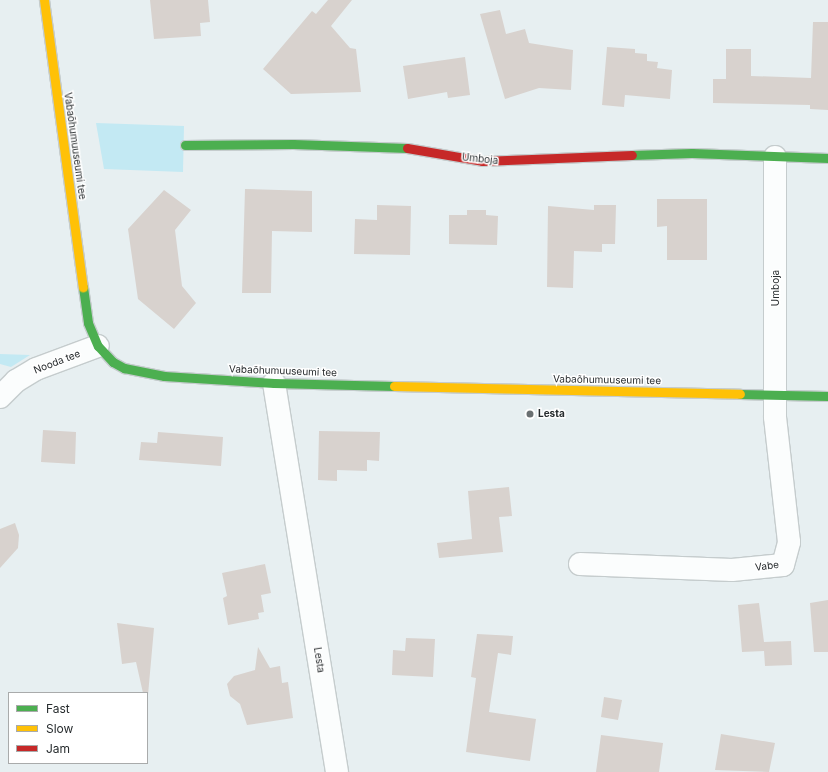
<!DOCTYPE html>
<meta charset="utf-8">
<style>
body{margin:0}
#map{position:relative;width:828px;height:772px;overflow:hidden;background:#e7eff1;font-family:Inter,sans-serif}
div>[style]{position:absolute}
[style*='--x']{left:calc(var(--x)*1px);top:calc(var(--y)*1px);width:calc(var(--w)*1px);rotate:calc(var(--a)*1deg)}
.green>*{inset:0;background:#c3e9f3}
.building>*{inset:0;background:#d8d2ce}
.roads{filter:drop-shadow(1px 0 #c5cccd) drop-shadow(-1px 0 #c5cccd) drop-shadow(0 1px #c5cccd) drop-shadow(0 -1px #c5cccd)}
.street>*{height:22px;margin:-11px;padding:0 11px;transform-origin:11px;border-radius:11px;background:#fbfdfd}
.fast>*{height:9px;margin:-4.5px;padding:0 4.5px;transform-origin:4.5px;border-radius:4.5px;background:#4caf50}
.slow>*{height:9px;margin:-4.5px;padding:0 4.5px;transform-origin:4.5px;border-radius:4.5px;background:#ffc107}
.jam>*{height:9px;margin:-4.5px;padding:0 4.5px;transform-origin:4.5px;border-radius:4.5px;background:#c62828}
.dots>*{width:11px;height:11px;translate:-50% -50%;box-sizing:border-box;border:2px solid #fff;border-radius:50%}
span{translate:-50% -50%;white-space:nowrap;text-align:center;line-height:1.15;-webkit-text-stroke:3px #fff;paint-order:stroke}
.street-label{font-size:10px;color:#272c2e}
.poi-label{font-size:10px;color:#272c2e;font-weight:700}
.left{translate:0 -50%;text-align:left}
.legend{position:absolute;left:8px;top:692px;width:140px;height:72px;box-sizing:border-box;background:#fff;border:1px solid #a9abab;margin:0;padding:5px 7px;list-style:none;font-size:12px;color:#272c2e}
.legend li{display:flex;align-items:center;gap:8px;height:20px}
.legend b{width:20px;border:1px solid #a9abab}
</style>
<div id="map">
<div class="green">
<div style="clip-path:polygon(96px 123px,184px 126px,183px 172px,104px 169px)"></div>
<div style="clip-path:polygon(0 354px,30px 355px,11px 367px,0 364px)"></div>
</div>
<div class="building">
<div style="clip-path:polygon(150px 0,208px 0,210px 22px,200px 23px,201px 36px,154px 39px)"></div>
<div style="clip-path:polygon(328px 0,352px 0,331px 26px,350px 48px,356px 49px,361px 92px,291px 94px,263px 69px,312px 11px,316px 14px)"></div>
<div style="clip-path:polygon(500px 10px,506px 34px,525px 29px,529px 43px,573px 50px,571px 90px,539px 88px,505px 99px,480px 14px)"></div>
<div style="clip-path:polygon(813px 22px,828px 22px,828px 110px,810px 109px,810px 105px,713px 103px,713px 79px,726px 79px,726px 49px,751px 49px,751px 76px,811px 78px)"></div>
<div style="clip-path:polygon(607px 47px,635px 49px,635px 53px,647px 54px,647px 61px,658px 62px,657px 68px,672px 70px,670px 99px,625px 95px,624px 107px,602px 105px)"></div>
<div style="clip-path:polygon(465px 57px,470px 95px,448px 98px,447px 92px,408px 99px,403px 66px)"></div>
<div style="clip-path:polygon(245px 189px,312px 191px,312px 232px,272px 231px,271px 293px,242px 293px)"></div>
<div style="clip-path:polygon(164px 190px,191px 210px,175px 230px,182px 286px,196px 303px,174px 329px,138px 299px,128px 229px)"></div>
<div style="clip-path:polygon(657px 199px,707px 199px,707px 260px,667px 260px,667px 226px,657px 227px)"></div>
<div style="clip-path:polygon(377px 205px,411px 206px,410px 255px,354px 254px,355px 219px,377px 220px)"></div>
<div style="clip-path:polygon(594px 205px,616px 205px,615px 244px,602px 244px,602px 252px,574px 251px,573px 288px,547px 287px,548px 206px,594px 210px)"></div>
<div style="clip-path:polygon(467px 210px,486px 210px,486px 215px,498px 216px,497px 245px,449px 244px,449px 215px,467px 215px)"></div>
<div style="clip-path:polygon(43px 430px,76px 432px,75px 464px,41px 462px)"></div>
<div style="clip-path:polygon(319px 431px,380px 432px,379px 461px,367px 460px,367px 471px,337px 470px,337px 481px,318px 480px)"></div>
<div style="clip-path:polygon(158px 432px,223px 437px,221px 466px,139px 460px,141px 442px,157px 443px)"></div>
<div style="clip-path:polygon(509px 487px,512px 516px,499px 517px,503px 552px,439px 558px,437px 543px,472px 539px,468px 491px)"></div>
<div style="clip-path:polygon(15px 523px,19px 535px,18px 548px,0 568px,0 529px)"></div>
<div style="clip-path:polygon(265px 564px,271px 593px,261px 595px,264px 612px,258px 613px,259px 619px,228px 625px,223px 598px,227px 596px,222px 573px)"></div>
<div style="clip-path:polygon(828px 600px,828px 652px,814px 652px,810px 603px)"></div>
<div style="clip-path:polygon(759px 603px,764px 642px,791px 641px,792px 665px,765px 666px,764px 651px,742px 652px,738px 605px)"></div>
<div style="clip-path:polygon(117px 623px,154px 628px,148px 695px,143px 693px,136px 662px,122px 664px)"></div>
<div style="clip-path:polygon(477px 634px,513px 636px,511px 655px,498px 653px,489px 712px,536px 719px,530px 761px,466px 752px,476px 678px,471px 677px)"></div>
<div style="clip-path:polygon(406px 638px,435px 639px,433px 677px,392px 675px,393px 650px,405px 651px)"></div>
<div style="clip-path:polygon(258px 647px,270px 668px,280px 666px,282px 683px,288px 682px,293px 718px,247px 725px,240px 704px,230px 696px,227px 684px,234px 676px,255px 670px)"></div>
<div style="clip-path:polygon(604px 697px,622px 700px,618px 720px,601px 717px)"></div>
<div style="clip-path:polygon(721px 734px,775px 743px,769px 772px,715px 770px)"></div>
<div style="clip-path:polygon(601px 735px,663px 743px,659px 772px,596px 772px)"></div>
</div>
<div class="roads">
<div class="street">
<div style="--x:274;--y:383;--w:394;--a:80.8"></div>
<div style="--x:0;--y:397;--w:23;--a:-45"></div>
<div style="--x:16;--y:381;--w:23;--a:-31"></div>
<div style="--x:36;--y:369;--w:66;--a:-20.4"></div>
<div style="--x:580;--y:564;--w:152;--a:2.3"></div>
<div style="--x:732;--y:570;--w:51;--a:-5.6"></div>
<div style="--x:783;--y:565;--w:24;--a:-75"></div>
<div style="--x:789;--y:542;--w:126;--a:-96.4"></div>
<div style="--x:775;--y:417;--w:260;--a:-90"></div>
</div>
<div class="fast">
<div style="--x:185;--y:145;--w:108;--a:-0.5"></div>
<div style="--x:293;--y:144;--w:114;--a:2"></div>
<div style="--x:632;--y:155;--w:60;--a:-1.9"></div>
<div style="--x:692;--y:153;--w:136;--a:2.1"></div>
<div style="--x:83;--y:287;--w:36;--a:82"></div>
<div style="--x:88;--y:323;--w:25;--a:67"></div>
<div style="--x:98;--y:346;--w:22;--a:47"></div>
<div style="--x:113;--y:362;--w:13;--a:29"></div>
<div style="--x:124;--y:368;--w:41;--a:11.3"></div>
<div style="--x:164;--y:376;--w:110;--a:3.6"></div>
<div style="--x:274;--y:383;--w:120;--a:1.4"></div>
<div style="--x:740;--y:394;--w:88;--a:1.3"></div>
</div>
<div class="slow">
<div style="--x:44;--y:0;--w:290;--a:82.3"></div>
<div style="--x:394;--y:386;--w:346;--a:1.3"></div>
</div>
<div class="jam">
<div style="--x:407;--y:148;--w:76;--a:9.8"></div>
<div style="--x:482;--y:161;--w:150;--a:-2.3"></div>
</div>
</div>
<div class="dots">
<div style="left:530px;top:414px;background:#6a7072"></div>
</div>
<div class="street-label">
<span style="left:75px;top:146px;rotate:82deg">Vabaõhumuuseumi tee</span>
<span style="left:480px;top:159px;rotate:6deg">Umboja</span>
<span style="left:776px;top:288px;rotate:-90deg">Umboja</span>
<span style="left:57px;top:362px;rotate:-21deg">Nooda tee</span>
<span style="left:283px;top:371px;rotate:2deg">Vabaõhumuuseumi tee</span>
<span style="left:607px;top:380px;rotate:1deg">Vabaõhumuuseumi tee</span>
<span style="left:767px;top:566px;rotate:-7deg">Vabe</span>
<span style="left:319px;top:660px;rotate:81deg">Lesta</span>
</div>
<div class="poi-label">
<span class="left" style="left:538px;top:414px">Lesta</span>
</div>
<ul class="legend">
<li><b style="height:5px;background:#4caf50"></b>Fast</li>
<li><b style="height:5px;background:#ffc107"></b>Slow</li>
<li><b style="height:5px;background:#c62828"></b>Jam</li>
</ul>
</div>
